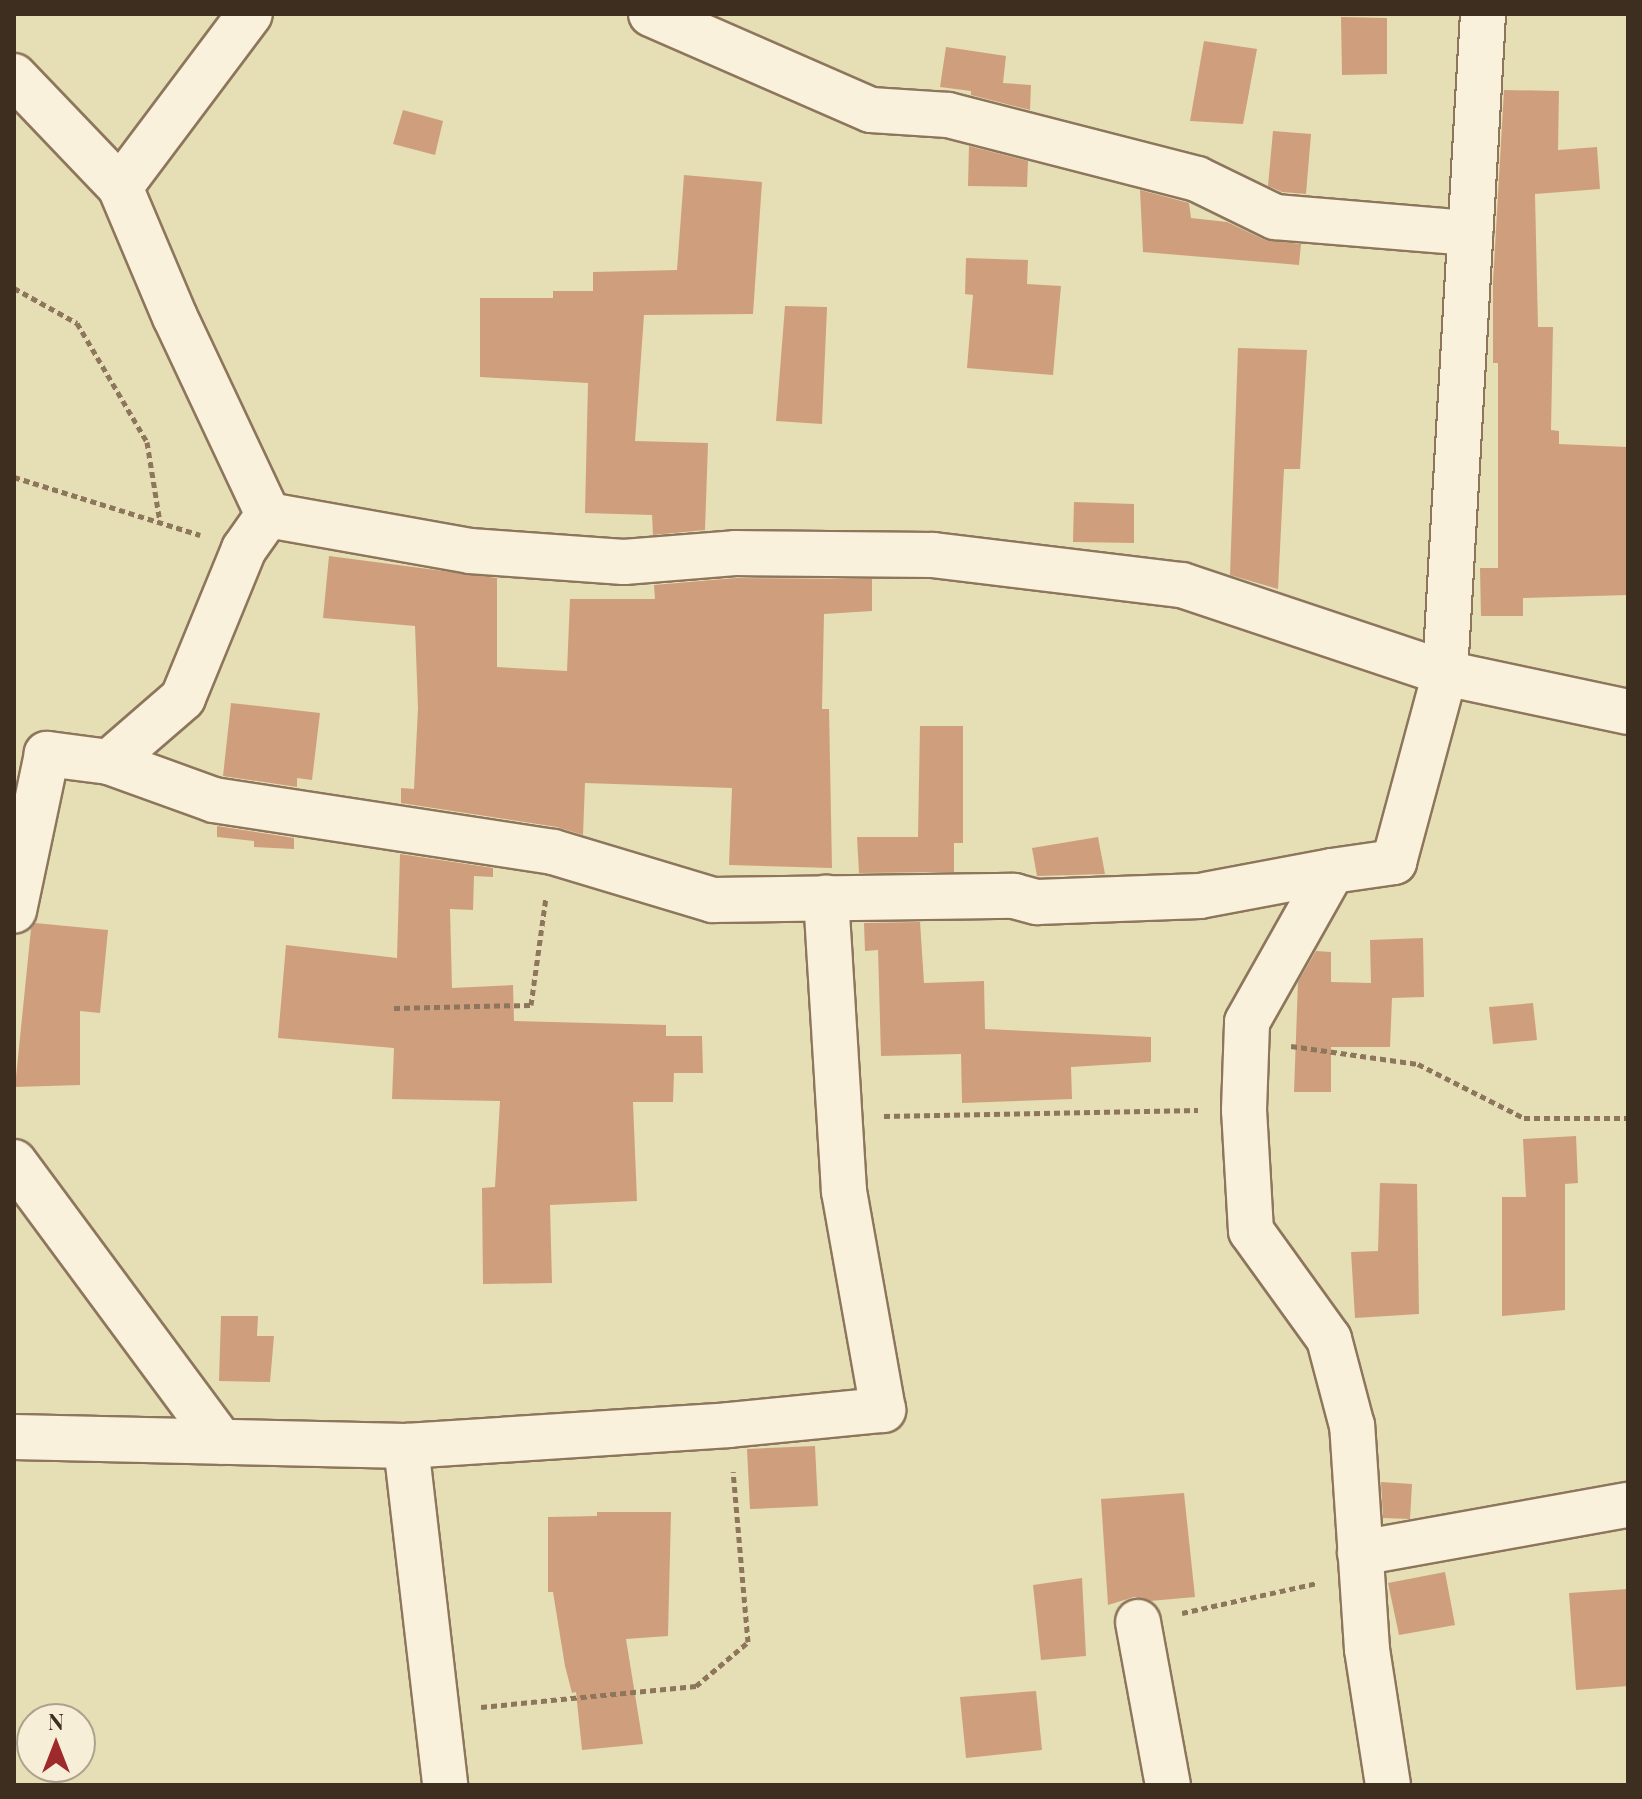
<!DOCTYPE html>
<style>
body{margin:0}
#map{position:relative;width:1642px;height:1799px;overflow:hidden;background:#f0e4c8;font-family:"Playfair Display",serif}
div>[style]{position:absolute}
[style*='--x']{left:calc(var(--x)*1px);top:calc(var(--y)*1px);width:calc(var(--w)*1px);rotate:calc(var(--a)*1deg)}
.farmland>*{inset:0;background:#e6deb5}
.building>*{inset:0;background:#cf9f7d}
.path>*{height:5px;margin-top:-2.5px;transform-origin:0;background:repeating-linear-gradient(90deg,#8d765c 0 6px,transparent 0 10px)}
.roads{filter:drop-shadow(2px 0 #8d765c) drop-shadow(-2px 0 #8d765c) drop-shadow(0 2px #8d765c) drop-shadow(0 -2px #8d765c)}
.minor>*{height:44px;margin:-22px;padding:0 22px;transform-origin:22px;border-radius:22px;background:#faf1dc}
span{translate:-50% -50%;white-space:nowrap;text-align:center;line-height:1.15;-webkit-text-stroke:7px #f7eed8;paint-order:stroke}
.frame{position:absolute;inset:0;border:16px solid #3d2e20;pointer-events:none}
.north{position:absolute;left:16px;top:1703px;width:80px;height:80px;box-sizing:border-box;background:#f7eed8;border:2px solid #ada18e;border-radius:50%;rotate:0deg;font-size:22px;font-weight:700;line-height:32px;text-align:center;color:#3d2e20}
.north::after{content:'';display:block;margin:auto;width:28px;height:36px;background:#9e2a2b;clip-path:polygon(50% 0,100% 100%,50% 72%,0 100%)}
</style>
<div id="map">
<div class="farmland">
<div style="clip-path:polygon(evenodd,14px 14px,1628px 14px,1628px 1785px,14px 1785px,14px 14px,32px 1719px,80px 1719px,80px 1767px,32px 1767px,32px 1719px)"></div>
</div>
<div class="building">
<div style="clip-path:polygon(1341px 17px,1387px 18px,1387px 74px,1342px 75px)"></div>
<div style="clip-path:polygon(1204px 41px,1257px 49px,1243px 124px,1190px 121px)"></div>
<div style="clip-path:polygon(946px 47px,1006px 56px,1003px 83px,1031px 85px,1030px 110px,971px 95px,971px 91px,940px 87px)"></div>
<div style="clip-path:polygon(1504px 90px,1559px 91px,1558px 150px,1597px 147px,1600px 189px,1535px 194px,1538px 327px,1553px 327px,1551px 430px,1559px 431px,1559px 444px,1628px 447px,1628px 595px,1523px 598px,1523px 616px,1481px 616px,1480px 568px,1498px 568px,1498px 363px,1493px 363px,1493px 282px)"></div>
<div style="clip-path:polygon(403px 110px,443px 121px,435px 155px,393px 144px)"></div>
<div style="clip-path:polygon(1273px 131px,1311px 134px,1306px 194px,1282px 192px,1268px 186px)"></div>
<div style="clip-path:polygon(969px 146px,1028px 161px,1027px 187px,968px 186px)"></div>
<div style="clip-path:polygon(684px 175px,762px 182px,753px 314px,644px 315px,635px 441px,708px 443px,705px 530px,653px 535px,652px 515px,585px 513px,588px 383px,480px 377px,480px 298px,553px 298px,553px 291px,593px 291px,593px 272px,677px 270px)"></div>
<div style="clip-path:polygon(1140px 190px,1189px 203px,1191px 218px,1227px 222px,1265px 240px,1301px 244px,1299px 265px,1143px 252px)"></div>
<div style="clip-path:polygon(966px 258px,1028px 260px,1027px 284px,1061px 286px,1053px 375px,967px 368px,973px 295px,965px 294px)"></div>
<div style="clip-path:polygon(785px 306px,827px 307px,822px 424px,776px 421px)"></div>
<div style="clip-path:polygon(1238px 348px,1307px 350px,1300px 469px,1284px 469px,1278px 589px,1230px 575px)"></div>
<div style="clip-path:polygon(1074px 502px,1134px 504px,1134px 543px,1073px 542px)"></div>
<div style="clip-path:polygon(329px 556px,497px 578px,497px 667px,567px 671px,570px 599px,655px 599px,654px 585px,736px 578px,872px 579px,872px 611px,824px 614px,822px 709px,829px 709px,832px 868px,729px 865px,732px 788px,585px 783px,583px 835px,557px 827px,401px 803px,401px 788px,414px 789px,418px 708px,415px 626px,323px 618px)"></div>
<div style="clip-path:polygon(231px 703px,320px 713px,312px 780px,297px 778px,297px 787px,223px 776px)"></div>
<div style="clip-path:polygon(920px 726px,963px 726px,963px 843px,954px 843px,954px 872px,859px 873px,857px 837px,918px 837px)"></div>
<div style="clip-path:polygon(217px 826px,294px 838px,294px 849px,254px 847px,254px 841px,217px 837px)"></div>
<div style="clip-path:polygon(1098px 837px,1105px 874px,1037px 876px,1032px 848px)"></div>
<div style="clip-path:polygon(400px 854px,493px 868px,493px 877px,474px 876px,473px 910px,450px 909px,452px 988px,513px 985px,514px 1021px,666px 1025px,666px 1036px,702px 1036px,703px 1073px,674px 1073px,673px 1102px,633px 1102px,637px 1201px,550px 1205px,552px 1283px,483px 1284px,482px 1188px,495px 1187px,500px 1101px,392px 1099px,394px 1048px,278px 1038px,286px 945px,397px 958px)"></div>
<div style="clip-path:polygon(920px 922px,924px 983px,984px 981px,985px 1029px,1151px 1037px,1151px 1062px,1071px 1067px,1072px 1099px,962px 1103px,961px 1054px,881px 1056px,878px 950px,865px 951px,864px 923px)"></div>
<div style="clip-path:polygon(35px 923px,108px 930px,100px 1013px,80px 1011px,80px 1085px,15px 1087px,31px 929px)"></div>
<div style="clip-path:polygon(1423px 938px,1424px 997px,1392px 998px,1390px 1047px,1331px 1047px,1331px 1092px,1294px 1092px,1298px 982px,1316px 951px,1331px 952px,1331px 982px,1371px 983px,1370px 940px)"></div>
<div style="clip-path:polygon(1533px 1003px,1537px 1040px,1493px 1044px,1489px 1007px)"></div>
<div style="clip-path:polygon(1576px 1136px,1578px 1183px,1565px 1184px,1565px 1310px,1502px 1316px,1502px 1197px,1526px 1197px,1523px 1139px)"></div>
<div style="clip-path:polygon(1380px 1183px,1417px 1184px,1419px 1314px,1355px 1318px,1351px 1252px,1378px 1251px)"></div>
<div style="clip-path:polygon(221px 1316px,258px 1316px,257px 1336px,274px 1336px,270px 1382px,219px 1381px)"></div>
<div style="clip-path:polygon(815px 1446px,818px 1506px,750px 1509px,747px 1449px)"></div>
<div style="clip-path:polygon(1381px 1482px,1412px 1484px,1410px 1519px,1383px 1518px)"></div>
<div style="clip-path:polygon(1184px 1493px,1195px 1597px,1150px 1601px,1134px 1597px,1108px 1605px,1101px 1499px)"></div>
<div style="clip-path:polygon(597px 1512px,671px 1512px,668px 1636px,626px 1639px,643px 1744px,582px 1750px,576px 1692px,572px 1693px,565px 1666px,553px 1592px,548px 1592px,548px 1517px,597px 1516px)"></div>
<div style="clip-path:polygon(1445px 1572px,1455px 1625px,1399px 1635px,1388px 1583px)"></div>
<div style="clip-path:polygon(1082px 1578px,1086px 1656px,1041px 1660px,1033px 1585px)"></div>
<div style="clip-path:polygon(1628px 1589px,1628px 1686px,1576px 1690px,1569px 1593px)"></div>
<div style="clip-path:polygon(1036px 1691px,1042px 1750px,966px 1758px,960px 1697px)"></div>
</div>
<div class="path">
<div style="--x:14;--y:288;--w:72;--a:29.1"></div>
<div style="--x:77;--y:323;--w:138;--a:59.5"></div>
<div style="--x:147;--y:442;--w:81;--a:80.8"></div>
<div style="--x:14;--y:477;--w:195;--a:17.3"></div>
<div style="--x:394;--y:1008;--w:137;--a:-1.3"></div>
<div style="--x:531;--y:1005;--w:109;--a:-82.1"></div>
<div style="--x:1291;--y:1046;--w:128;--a:8.1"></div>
<div style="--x:1418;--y:1064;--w:119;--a:27"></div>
<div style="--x:1524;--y:1118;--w:104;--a:0"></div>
<div style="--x:884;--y:1116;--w:314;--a:-1.1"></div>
<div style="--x:1182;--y:1613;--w:138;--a:-12.5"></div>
<div style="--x:481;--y:1707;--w:216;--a:-5.6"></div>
<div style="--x:696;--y:1686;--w:68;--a:-40.2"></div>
<div style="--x:748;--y:1642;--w:171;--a:-95"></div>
</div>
<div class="roads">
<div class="minor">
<div style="--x:651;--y:14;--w:240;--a:23.6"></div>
<div style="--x:871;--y:110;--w:77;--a:3.7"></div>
<div style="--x:948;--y:115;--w:257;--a:14.4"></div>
<div style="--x:1197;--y:179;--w:87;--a:26"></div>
<div style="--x:1275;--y:217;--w:196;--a:4.7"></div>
<div style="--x:14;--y:76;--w:153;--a:46.3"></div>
<div style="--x:120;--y:187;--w:141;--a:67.1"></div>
<div style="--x:175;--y:317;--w:219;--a:64.8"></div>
<div style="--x:268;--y:515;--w:42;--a:125.2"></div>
<div style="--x:244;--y:549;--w:161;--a:112.3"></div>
<div style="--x:183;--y:698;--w:98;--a:139.1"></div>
<div style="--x:109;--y:762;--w:63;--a:-172.6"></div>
<div style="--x:47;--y:754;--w:160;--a:101.9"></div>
<div style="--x:120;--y:187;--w:216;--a:-53.1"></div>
<div style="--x:268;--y:515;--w:205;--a:10.1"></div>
<div style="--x:470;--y:551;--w:154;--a:4.1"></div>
<div style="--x:624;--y:562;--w:111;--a:-4.6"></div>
<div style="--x:735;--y:553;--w:198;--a:0.6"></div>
<div style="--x:933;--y:555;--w:251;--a:6.9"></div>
<div style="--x:1182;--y:585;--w:277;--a:18.5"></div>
<div style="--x:1445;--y:673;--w:187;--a:12"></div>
<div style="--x:109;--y:762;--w:112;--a:19.9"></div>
<div style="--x:214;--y:800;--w:343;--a:8.7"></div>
<div style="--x:553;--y:852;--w:167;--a:16.7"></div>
<div style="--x:713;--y:900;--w:301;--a:-0.8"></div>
<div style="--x:1014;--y:896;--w:24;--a:15"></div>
<div style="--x:1037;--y:902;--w:163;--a:-2.1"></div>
<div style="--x:1200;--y:896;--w:134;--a:-10.7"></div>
<div style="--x:14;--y:1162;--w:348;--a:53.5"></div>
<div style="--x:14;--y:1437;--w:392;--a:1.3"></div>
<div style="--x:406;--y:1446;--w:324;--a:-3.7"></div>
<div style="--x:729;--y:1425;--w:155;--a:-5.6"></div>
<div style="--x:883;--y:1410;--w:222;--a:-100.1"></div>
<div style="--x:844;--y:1191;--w:294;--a:-93.5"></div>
<div style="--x:406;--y:1446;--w:341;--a:83.4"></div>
<div style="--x:1360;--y:1553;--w:272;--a:-10.2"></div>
<div style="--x:1138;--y:1622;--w:166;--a:79.6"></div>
<div style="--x:1388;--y:1785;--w:138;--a:-98.8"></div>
<div style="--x:1367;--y:1649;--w:224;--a:-93.8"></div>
<div style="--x:1352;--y:1426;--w:90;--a:-104.8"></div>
<div style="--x:1329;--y:1339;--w:133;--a:-125.8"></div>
<div style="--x:1251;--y:1231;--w:121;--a:-93.3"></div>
<div style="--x:1244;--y:1110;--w:88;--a:-88"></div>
<div style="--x:1247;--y:1022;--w:173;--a:-60.6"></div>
<div style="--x:1332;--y:871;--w:63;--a:-8.3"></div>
<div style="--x:1394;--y:862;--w:196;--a:-74.9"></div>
<div style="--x:1445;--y:673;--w:660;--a:-86.7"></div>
</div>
</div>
<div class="frame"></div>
<div class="north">N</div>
</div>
